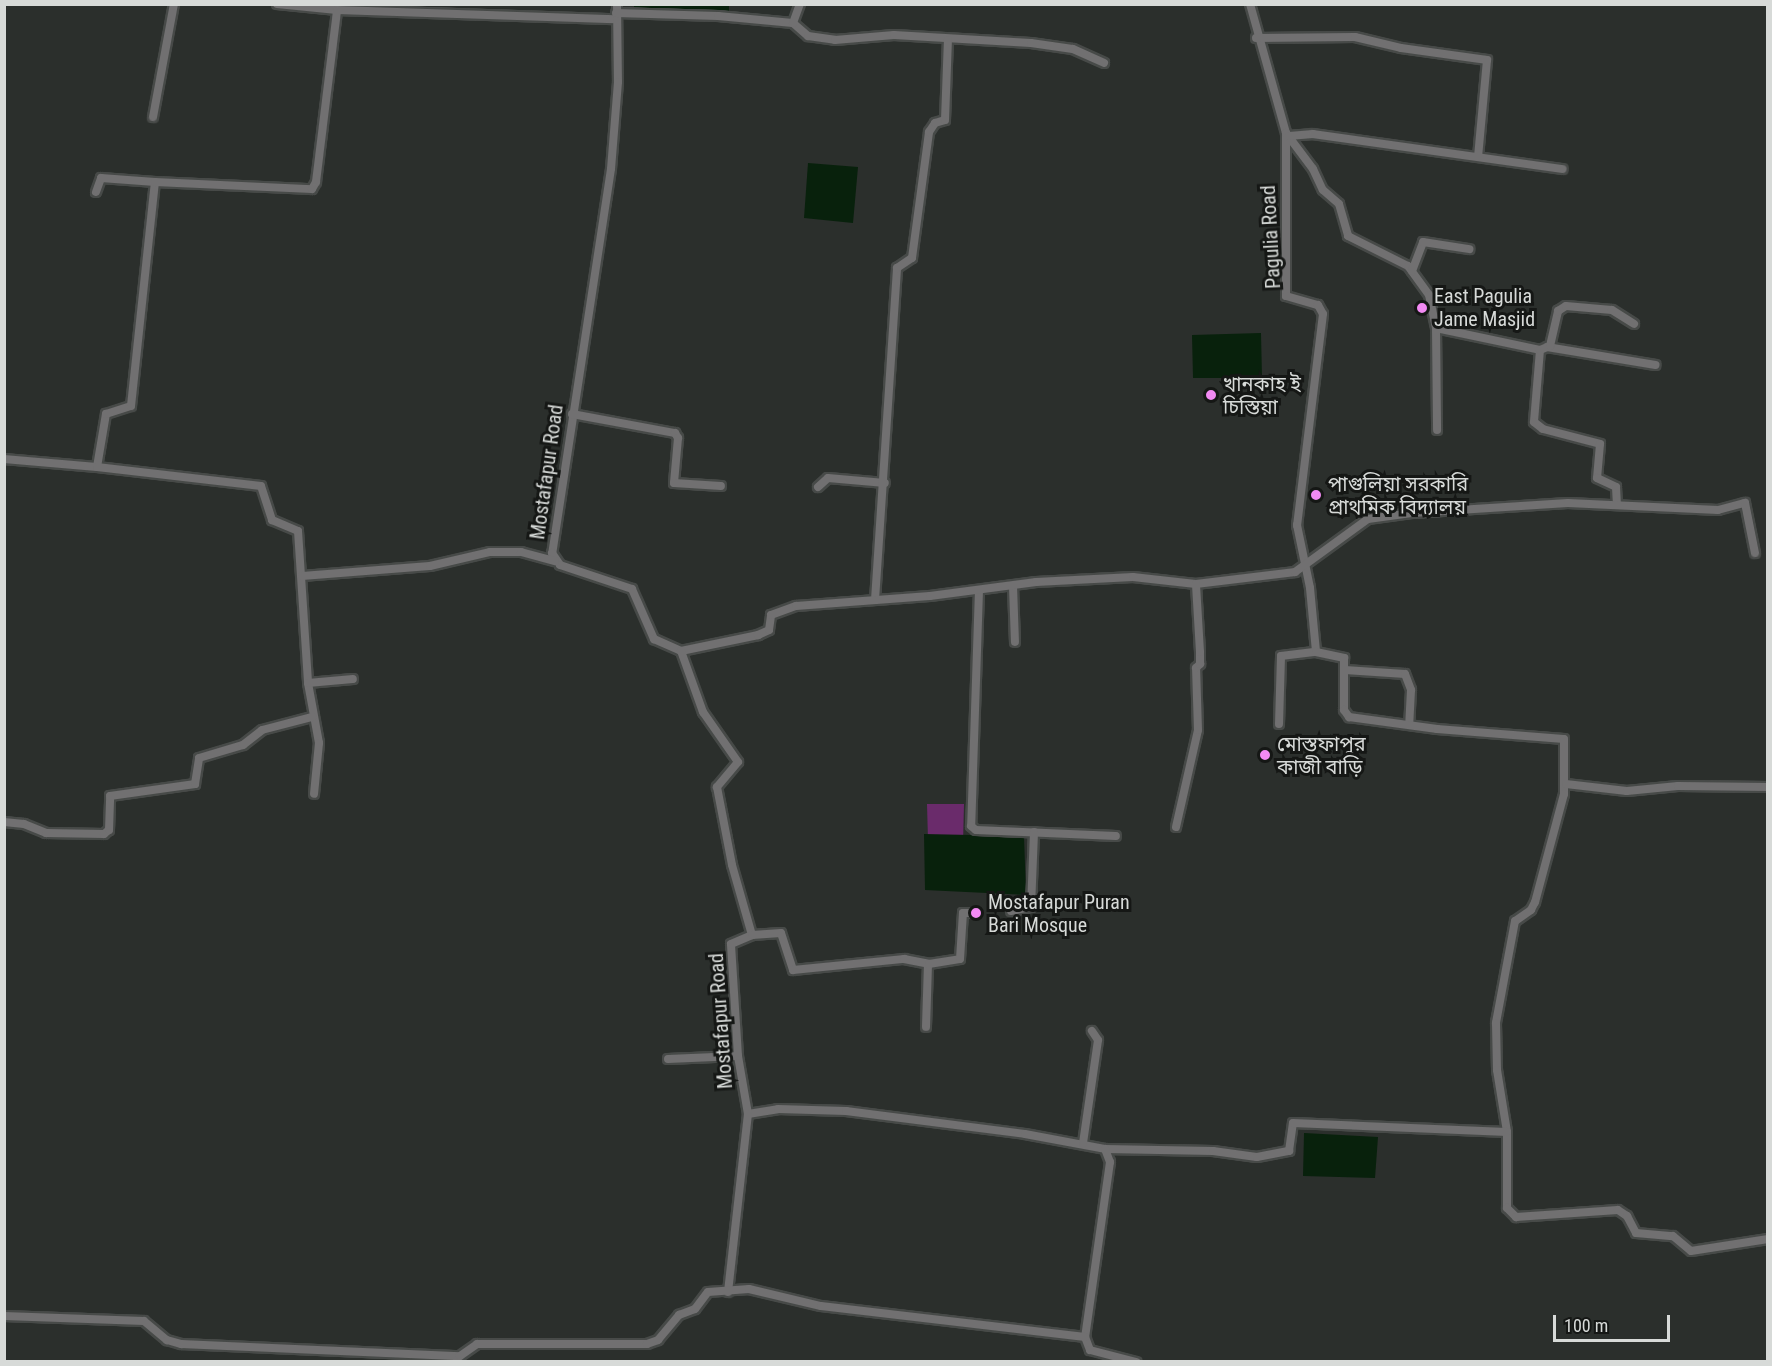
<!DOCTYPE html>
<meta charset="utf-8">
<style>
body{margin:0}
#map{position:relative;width:1772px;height:1366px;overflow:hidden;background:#2b2f2c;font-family:"Roboto Condensed","Noto Sans Bengali",sans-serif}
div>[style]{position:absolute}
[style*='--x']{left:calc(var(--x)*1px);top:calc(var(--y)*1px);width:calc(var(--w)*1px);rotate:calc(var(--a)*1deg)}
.green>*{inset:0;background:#6a2b6b}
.water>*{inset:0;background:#08210c}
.roads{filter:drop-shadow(2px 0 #474a48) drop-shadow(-2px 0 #474a48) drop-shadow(0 2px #474a48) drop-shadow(0 -2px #474a48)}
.minor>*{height:8px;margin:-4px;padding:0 4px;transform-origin:4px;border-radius:4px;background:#717071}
.dots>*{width:16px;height:16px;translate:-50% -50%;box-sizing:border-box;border:3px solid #151715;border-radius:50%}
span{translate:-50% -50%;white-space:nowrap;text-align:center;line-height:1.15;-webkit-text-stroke:6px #151715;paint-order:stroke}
.street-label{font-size:20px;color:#d7dad8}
.poi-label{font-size:20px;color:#d7dad8}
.left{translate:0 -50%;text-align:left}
.frame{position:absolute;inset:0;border:6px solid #d7dad8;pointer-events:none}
.scale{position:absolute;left:1553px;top:1315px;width:117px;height:27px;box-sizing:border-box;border:3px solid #d7dad8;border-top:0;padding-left:8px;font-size:18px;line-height:21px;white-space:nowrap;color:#d7dad8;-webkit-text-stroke:4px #151715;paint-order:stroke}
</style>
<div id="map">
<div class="green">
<div style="clip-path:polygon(927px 804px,964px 804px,963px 843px,928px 840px)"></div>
</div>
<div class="water">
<div style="clip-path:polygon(634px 5px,729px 5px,729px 13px,634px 11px)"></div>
<div style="clip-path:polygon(808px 163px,858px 167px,853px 223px,804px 218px)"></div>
<div style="clip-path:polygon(1261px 333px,1262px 378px,1193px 378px,1192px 335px)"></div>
<div style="clip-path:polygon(924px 834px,1024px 836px,1026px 895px,925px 890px)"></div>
<div style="clip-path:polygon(1304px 1133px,1378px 1137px,1375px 1178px,1303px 1176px)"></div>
</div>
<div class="roads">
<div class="minor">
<div style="--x:277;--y:4;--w:60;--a:5.7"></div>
<div style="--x:337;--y:10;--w:278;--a:1.9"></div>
<div style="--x:617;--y:4;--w:78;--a:89.3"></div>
<div style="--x:618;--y:82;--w:87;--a:94.6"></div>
<div style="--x:611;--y:169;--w:389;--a:98.7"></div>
<div style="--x:552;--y:553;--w:14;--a:56"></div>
<div style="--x:560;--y:565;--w:76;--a:18.4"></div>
<div style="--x:632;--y:589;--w:55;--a:66.3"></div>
<div style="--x:654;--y:639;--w:30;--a:24"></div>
<div style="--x:1250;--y:4;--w:134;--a:74.4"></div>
<div style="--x:1286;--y:133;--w:163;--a:90"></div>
<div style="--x:1286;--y:296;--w:33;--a:16"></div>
<div style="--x:1318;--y:305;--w:10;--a:61"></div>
<div style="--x:1323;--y:314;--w:213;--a:97"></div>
<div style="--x:1297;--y:525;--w:64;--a:78.3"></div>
<div style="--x:1310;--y:588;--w:64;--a:84.6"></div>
<div style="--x:616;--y:13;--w:102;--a:1.7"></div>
<div style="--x:718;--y:16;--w:75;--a:5.3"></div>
<div style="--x:793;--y:23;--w:20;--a:41"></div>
<div style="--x:808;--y:36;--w:27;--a:8"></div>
<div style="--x:835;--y:40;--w:59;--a:-4.8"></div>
<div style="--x:894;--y:35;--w:137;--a:3.3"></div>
<div style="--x:1031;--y:43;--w:42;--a:8.1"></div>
<div style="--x:1073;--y:49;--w:34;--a:24"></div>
<div style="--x:793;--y:23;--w:20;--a:-70"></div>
<div style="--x:1256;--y:38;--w:99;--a:-0.6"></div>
<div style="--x:1355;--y:37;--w:47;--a:13.4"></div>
<div style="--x:1401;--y:48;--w:87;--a:7.9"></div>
<div style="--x:1487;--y:60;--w:97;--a:95.3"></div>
<div style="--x:153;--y:117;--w:115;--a:-79.5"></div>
<div style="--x:1286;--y:133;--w:45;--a:53.1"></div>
<div style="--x:1313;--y:169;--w:23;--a:65"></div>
<div style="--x:1323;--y:190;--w:21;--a:41"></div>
<div style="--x:1339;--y:204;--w:33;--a:74"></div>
<div style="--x:1348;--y:236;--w:67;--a:26.6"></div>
<div style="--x:1408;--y:266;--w:36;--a:54"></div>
<div style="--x:1429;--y:295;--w:34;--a:78"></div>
<div style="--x:1436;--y:328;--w:106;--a:11.9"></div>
<div style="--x:1540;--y:350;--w:72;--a:94.8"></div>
<div style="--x:1534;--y:422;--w:11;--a:38"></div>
<div style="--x:1543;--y:429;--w:59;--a:14.7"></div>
<div style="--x:1600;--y:444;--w:34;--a:95"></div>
<div style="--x:1597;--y:478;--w:21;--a:25"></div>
<div style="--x:1616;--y:487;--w:18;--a:87"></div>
<div style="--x:1289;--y:136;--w:24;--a:-5"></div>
<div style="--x:1313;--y:134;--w:252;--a:8"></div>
<div style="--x:96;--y:192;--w:15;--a:-70"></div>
<div style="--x:101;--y:178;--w:54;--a:4.2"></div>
<div style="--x:1412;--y:271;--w:31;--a:-69"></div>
<div style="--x:1423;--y:242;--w:47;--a:8.7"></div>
<div style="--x:1436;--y:328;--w:102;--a:89.4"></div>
<div style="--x:1547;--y:347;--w:110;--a:9.4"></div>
<div style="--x:1540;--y:350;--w:11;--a:-22"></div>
<div style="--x:1550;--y:346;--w:36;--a:-77"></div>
<div style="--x:1558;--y:311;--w:9;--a:-32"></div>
<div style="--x:1566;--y:306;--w:46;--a:5"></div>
<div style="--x:1612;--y:310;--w:26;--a:32"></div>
<div style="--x:572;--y:414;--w:105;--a:10.5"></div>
<div style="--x:675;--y:433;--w:6;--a:59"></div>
<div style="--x:678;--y:438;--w:45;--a:95.1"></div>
<div style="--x:674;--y:483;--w:47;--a:3.7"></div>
<div style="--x:4;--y:459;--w:93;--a:4.9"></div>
<div style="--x:97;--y:467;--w:54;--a:-80.4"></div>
<div style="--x:106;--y:414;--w:26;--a:-18"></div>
<div style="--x:131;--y:406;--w:225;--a:-83.9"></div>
<div style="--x:155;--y:182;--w:157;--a:2.6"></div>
<div style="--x:312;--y:189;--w:8;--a:-60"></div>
<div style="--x:316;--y:182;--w:173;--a:-83"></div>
<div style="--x:97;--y:467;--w:165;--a:6.6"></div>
<div style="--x:261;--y:486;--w:36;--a:72"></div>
<div style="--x:272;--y:520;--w:28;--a:23"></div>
<div style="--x:298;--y:531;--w:152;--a:86.2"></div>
<div style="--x:308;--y:683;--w:61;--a:79.6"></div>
<div style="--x:319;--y:743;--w:51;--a:95.6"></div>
<div style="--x:818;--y:487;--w:13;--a:-42"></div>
<div style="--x:828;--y:478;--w:57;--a:5"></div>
<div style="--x:302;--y:576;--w:128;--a:-4.5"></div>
<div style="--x:430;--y:566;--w:62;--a:-13.1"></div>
<div style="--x:490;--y:552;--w:31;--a:0"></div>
<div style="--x:521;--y:552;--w:35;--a:15"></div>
<div style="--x:1013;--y:586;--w:56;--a:88"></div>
<div style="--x:979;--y:590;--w:236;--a:91.9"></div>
<div style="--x:971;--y:826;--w:6;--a:39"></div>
<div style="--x:976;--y:830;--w:140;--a:2.5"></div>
<div style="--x:875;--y:600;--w:333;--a:-86.2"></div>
<div style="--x:897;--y:268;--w:18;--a:-34"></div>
<div style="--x:912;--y:258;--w:127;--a:-82.3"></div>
<div style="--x:929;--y:132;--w:11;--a:-56"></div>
<div style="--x:935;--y:123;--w:10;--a:-17"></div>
<div style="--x:945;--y:120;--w:80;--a:-87.9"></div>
<div style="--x:681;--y:651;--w:79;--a:-11.7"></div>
<div style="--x:758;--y:635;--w:12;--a:-24"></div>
<div style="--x:769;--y:630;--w:15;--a:-82"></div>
<div style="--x:771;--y:615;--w:27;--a:-20"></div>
<div style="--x:796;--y:606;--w:134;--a:-4.3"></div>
<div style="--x:930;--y:596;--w:107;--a:-7.5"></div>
<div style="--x:1036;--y:582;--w:97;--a:-3"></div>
<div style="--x:1133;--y:577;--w:63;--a:6.3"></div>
<div style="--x:1196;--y:584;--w:100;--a:-6.9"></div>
<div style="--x:1295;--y:572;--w:90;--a:-36"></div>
<div style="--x:1368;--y:519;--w:44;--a:-7.8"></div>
<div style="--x:1412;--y:513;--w:156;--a:-3.7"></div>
<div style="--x:1568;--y:503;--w:150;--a:2.7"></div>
<div style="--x:1718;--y:510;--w:28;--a:-15"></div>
<div style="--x:1745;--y:503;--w:51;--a:78.7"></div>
<div style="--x:681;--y:651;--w:65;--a:70.2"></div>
<div style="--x:703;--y:712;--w:61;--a:55"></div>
<div style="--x:738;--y:762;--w:33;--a:130"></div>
<div style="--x:717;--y:787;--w:79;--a:79.1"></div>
<div style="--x:732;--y:865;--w:73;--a:74.1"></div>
<div style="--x:1345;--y:670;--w:60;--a:3.8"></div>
<div style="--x:1405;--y:674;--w:17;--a:69"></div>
<div style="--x:1411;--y:690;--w:34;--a:93"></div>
<div style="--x:308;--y:683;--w:45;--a:-5.1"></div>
<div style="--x:1279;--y:724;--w:68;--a:-88.3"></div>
<div style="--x:1281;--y:656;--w:35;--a:-7"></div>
<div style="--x:1316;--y:652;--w:29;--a:12"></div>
<div style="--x:1344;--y:658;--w:52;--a:90"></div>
<div style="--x:1344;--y:710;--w:9;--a:54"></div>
<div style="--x:1349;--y:717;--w:89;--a:7.8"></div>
<div style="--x:1437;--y:729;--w:127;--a:4.5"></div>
<div style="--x:1564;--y:739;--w:55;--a:90"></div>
<div style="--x:1564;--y:794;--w:112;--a:105"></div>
<div style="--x:1535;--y:902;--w:9;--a:117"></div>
<div style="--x:1531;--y:910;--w:19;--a:145"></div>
<div style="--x:1515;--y:921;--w:104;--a:100.6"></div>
<div style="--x:1496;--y:1023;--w:47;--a:88.8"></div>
<div style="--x:1497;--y:1070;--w:63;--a:80.8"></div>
<div style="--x:1507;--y:1132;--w:76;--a:90"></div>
<div style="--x:1507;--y:1208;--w:13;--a:45"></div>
<div style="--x:1516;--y:1217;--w:102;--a:-3.9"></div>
<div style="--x:1618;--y:1210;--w:11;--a:34"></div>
<div style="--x:1627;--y:1216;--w:19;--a:62"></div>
<div style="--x:1636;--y:1233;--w:37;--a:5"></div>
<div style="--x:1673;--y:1236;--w:23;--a:40"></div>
<div style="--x:1691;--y:1251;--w:78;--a:-8.9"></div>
<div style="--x:1566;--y:784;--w:61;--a:6.5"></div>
<div style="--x:1627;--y:791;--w:51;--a:-5.6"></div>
<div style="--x:1678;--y:786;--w:90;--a:0.6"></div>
<div style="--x:4;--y:822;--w:20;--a:6"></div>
<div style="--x:24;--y:824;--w:24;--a:22"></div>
<div style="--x:46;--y:833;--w:58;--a:1"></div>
<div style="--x:104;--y:834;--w:6;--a:-39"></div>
<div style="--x:109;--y:830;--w:34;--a:-88"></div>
<div style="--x:110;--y:796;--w:86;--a:-8"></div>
<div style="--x:195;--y:784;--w:26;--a:-81"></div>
<div style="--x:199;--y:758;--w:46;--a:-16.5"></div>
<div style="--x:243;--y:745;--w:24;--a:-38"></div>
<div style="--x:262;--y:730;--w:52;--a:-14.6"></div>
<div style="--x:1176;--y:827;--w:99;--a:-77.2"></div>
<div style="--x:1198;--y:730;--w:62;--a:-91.8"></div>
<div style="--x:1196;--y:668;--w:6;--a:-45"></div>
<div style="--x:1200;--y:664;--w:12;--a:-90"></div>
<div style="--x:1200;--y:652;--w:68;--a:-93.4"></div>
<div style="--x:1011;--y:911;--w:20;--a:-11"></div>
<div style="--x:1031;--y:907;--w:75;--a:-87.7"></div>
<div style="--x:926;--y:1027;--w:63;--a:-88.2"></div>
<div style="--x:668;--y:1059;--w:70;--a:-2.5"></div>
<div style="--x:748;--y:1114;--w:30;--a:-9"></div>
<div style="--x:778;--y:1109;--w:68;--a:1.7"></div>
<div style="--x:846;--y:1111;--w:180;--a:7.3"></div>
<div style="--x:1025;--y:1134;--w:81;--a:10.6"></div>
<div style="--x:1105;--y:1149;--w:108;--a:1.1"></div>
<div style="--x:1213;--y:1151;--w:44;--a:7.8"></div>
<div style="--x:1257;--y:1157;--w:33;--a:-11"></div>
<div style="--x:1289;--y:1151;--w:28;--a:-82"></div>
<div style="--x:1293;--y:1123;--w:214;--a:2.4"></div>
<div style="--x:748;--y:1114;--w:59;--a:-99.8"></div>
<div style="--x:738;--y:1056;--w:112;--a:-93.6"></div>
<div style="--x:731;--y:944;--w:23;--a:-23"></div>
<div style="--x:752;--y:935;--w:29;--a:-4"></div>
<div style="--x:781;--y:933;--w:39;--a:72"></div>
<div style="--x:793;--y:970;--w:112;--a:-5.7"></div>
<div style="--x:904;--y:959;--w:25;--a:11"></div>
<div style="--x:929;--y:964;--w:31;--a:-9"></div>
<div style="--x:960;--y:959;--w:46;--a:-86.3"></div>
<div style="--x:963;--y:913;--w:11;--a:0"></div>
<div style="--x:1083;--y:1143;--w:104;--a:-81.7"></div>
<div style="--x:1098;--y:1040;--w:11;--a:-124"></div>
<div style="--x:1105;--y:1149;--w:14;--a:69"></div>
<div style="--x:1110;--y:1162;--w:177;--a:98.1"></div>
<div style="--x:1085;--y:1337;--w:14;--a:69"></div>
<div style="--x:1090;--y:1350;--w:48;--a:14.6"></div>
<div style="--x:728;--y:1292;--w:179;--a:-83.6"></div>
<div style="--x:4;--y:1316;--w:140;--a:2"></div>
<div style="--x:144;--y:1321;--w:30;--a:40"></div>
<div style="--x:167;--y:1340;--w:15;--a:16"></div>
<div style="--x:181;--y:1344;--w:279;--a:2.5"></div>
<div style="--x:460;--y:1356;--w:21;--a:-35"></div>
<div style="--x:477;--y:1344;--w:170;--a:0"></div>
<div style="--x:647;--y:1344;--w:12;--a:-20"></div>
<div style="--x:658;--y:1340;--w:33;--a:-50"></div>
<div style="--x:679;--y:1315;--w:17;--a:-21"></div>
<div style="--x:695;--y:1309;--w:21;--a:-53"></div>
<div style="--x:708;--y:1292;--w:41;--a:-4.2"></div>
<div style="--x:749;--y:1289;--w:74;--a:13.3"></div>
<div style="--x:821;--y:1306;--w:266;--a:6.7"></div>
</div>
</div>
<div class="dots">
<div style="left:1422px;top:308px;background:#f28af3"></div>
<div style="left:1211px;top:395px;background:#f28af3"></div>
<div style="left:1316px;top:495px;background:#f28af3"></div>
<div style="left:1265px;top:755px;background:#f28af3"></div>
<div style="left:976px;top:913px;background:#f28af3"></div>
</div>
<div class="street-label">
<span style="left:1271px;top:237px;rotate:-93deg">Pagulia Road</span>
<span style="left:547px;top:472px;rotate:-82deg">Mostafapur Road</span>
<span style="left:721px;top:1021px;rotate:-94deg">Mostafapur Road</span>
</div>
<div class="poi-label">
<span class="left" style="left:1434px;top:308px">East Pagulia<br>Jame Masjid</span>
<span class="left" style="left:1223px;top:396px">খানকাহ ই<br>চিস্তিয়া</span>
<span class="left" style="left:1328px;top:496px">পাগুলিয়া সরকারি<br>প্রাথমিক বিদ্যালয়</span>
<span class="left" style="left:1277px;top:756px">মোস্তফাপুর<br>কাজী বাড়ি</span>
<span class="left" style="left:988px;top:914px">Mostafapur Puran<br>Bari Mosque</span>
</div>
<div class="frame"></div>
<div class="scale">100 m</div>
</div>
